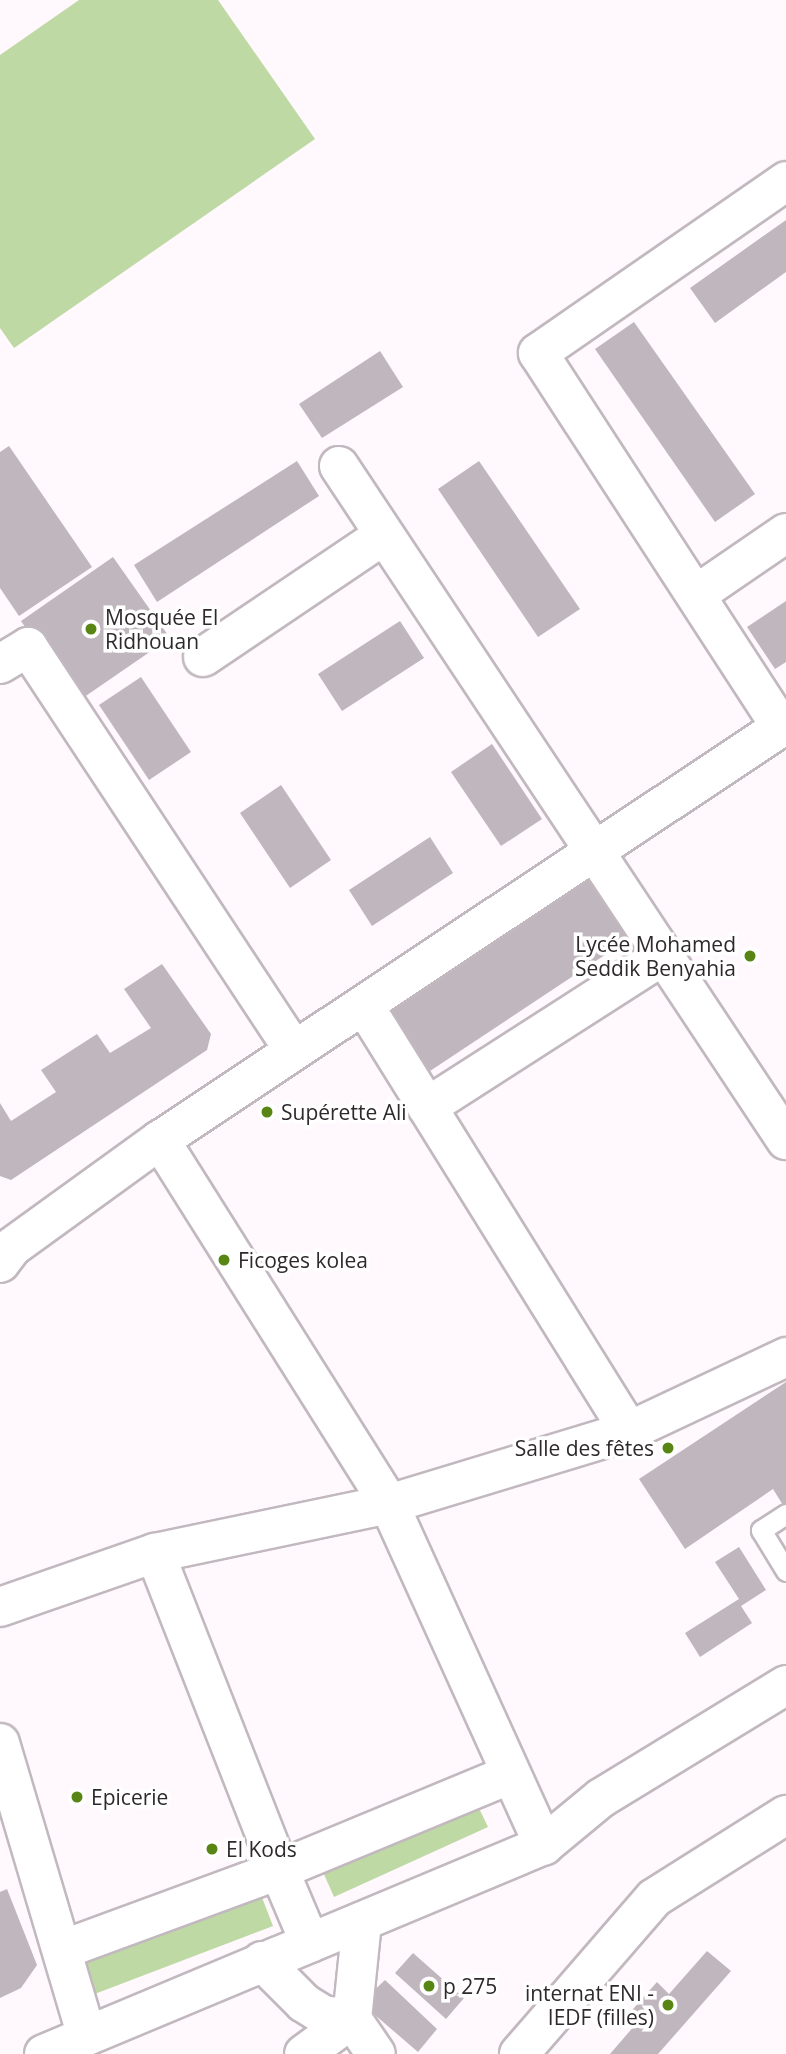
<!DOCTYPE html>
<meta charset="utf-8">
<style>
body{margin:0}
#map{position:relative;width:786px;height:2054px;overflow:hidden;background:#fff8fd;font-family:"Open Sans",sans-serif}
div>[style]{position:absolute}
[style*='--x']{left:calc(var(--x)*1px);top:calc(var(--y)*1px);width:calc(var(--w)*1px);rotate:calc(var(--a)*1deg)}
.green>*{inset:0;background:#bed9a3}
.building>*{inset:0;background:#c0b6bd}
.roads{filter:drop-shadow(2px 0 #c2b8bf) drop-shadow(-2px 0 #c2b8bf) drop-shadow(0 2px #c2b8bf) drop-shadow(0 -2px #c2b8bf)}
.service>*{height:19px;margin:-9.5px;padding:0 9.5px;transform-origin:9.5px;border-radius:9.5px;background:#fff}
.minor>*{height:38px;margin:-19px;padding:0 19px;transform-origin:19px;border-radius:19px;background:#fff}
.secondary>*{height:38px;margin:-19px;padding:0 19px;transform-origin:19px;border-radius:19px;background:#fff}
.dots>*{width:19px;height:19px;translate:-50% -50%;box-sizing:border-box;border:4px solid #fff;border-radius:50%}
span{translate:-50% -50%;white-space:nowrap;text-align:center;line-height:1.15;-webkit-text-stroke:7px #fff;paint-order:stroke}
.poi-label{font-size:21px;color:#2e2a2c}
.left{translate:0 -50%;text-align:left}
.right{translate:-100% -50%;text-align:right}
</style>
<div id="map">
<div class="green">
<div style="clip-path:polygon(79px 0,218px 0,315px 139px,14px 348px,0 328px,0 55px)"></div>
<div style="clip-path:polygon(476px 1802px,488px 1827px,334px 1897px,323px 1872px)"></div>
<div style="clip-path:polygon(261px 1895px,273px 1926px,92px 1995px,81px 1964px)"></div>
</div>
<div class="building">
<div style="clip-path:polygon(786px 220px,786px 272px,715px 323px,690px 288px)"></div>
<div style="clip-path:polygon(634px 322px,755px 494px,715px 522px,595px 349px)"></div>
<div style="clip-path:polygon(380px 351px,403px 387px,322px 438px,299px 404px)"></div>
<div style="clip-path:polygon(9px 446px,92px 567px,19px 616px,0 588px,0 452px)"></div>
<div style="clip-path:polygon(297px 461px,319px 496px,157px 602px,134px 565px)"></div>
<div style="clip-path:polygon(479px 461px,580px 609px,538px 637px,438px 489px)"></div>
<div style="clip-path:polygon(113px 557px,170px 638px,77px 702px,21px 621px)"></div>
<div style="clip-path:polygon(786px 601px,786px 662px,775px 669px,747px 627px)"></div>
<div style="clip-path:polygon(400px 621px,424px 658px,342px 711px,318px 674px)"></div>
<div style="clip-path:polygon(141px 677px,191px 752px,149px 780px,99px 705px)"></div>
<div style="clip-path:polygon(492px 744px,542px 819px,501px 846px,451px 772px)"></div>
<div style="clip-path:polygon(281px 785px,331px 860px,290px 888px,240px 813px)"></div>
<div style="clip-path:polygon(430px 837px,453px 873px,372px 926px,349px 890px)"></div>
<div style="clip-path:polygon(587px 877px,629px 939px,430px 1071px,388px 1009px)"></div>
<div style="clip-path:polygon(162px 964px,211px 1034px,207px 1050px,11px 1180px,0 1176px,0 1103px,11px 1121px,56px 1092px,41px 1070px,97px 1034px,110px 1053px,151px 1028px,124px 989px)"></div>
<div style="clip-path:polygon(786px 1382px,786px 1510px,773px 1489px,685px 1549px,639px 1479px)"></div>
<div style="clip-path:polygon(739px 1547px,766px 1590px,741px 1606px,752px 1623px,700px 1657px,685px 1633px,739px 1599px,715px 1562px)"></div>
<div style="clip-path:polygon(7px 1889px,37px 1965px,21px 1988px,0 1998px,0 1892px)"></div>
<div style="clip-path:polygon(707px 1951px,731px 1971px,658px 2054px,610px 2054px,635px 2025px,626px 2017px,657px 1982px,669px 1994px)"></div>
<div style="clip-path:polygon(413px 1953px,464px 1998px,446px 2019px,395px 1973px)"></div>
<div style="clip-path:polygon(385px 1980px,437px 2029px,418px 2052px,361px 2003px)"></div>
</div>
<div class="roads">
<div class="service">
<div style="--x:786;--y:1514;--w:30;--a:147"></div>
<div style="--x:761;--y:1530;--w:48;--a:58.6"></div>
</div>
<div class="minor">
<div style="--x:339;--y:466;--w:809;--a:56.45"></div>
<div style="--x:697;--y:594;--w:108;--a:-34.4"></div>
<div style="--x:203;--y:657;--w:218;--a:-34"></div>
<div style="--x:0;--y:664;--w:33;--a:-31"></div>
<div style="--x:28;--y:647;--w:483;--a:56.6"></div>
<div style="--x:781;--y:727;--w:446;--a:-123"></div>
<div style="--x:538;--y:353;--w:302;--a:-34.7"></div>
<div style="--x:365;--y:1007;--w:499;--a:58.1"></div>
<div style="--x:427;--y:1107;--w:282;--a:-32.7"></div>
<div style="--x:160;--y:1140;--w:430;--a:57.8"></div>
<div style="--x:389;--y:1504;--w:375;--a:65.6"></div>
<div style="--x:0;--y:1263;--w:20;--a:-53"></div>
<div style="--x:12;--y:1247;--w:183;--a:-35.9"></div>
<div style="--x:160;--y:1140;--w:752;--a:-33.61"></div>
<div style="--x:155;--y:1553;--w:239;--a:-11.8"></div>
<div style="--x:389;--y:1504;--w:251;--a:-16.9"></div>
<div style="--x:629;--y:1431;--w:174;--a:-25.2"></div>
<div style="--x:0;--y:1607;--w:164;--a:-19.2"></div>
<div style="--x:155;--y:1553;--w:340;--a:68.6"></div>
<div style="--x:279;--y:1870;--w:231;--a:159.8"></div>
<div style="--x:0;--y:1743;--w:303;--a:73.5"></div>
<div style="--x:310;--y:1943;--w:79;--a:-113"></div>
<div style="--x:279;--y:1870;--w:248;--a:-22.5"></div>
<div style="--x:262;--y:1961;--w:59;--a:45"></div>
<div style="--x:304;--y:2003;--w:22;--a:32"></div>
<div style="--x:323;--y:2015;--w:29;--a:8"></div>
<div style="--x:352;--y:2019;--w:42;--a:55.6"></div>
<div style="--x:304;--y:2054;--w:59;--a:-36.1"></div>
<div style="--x:352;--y:2019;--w:98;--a:-84.1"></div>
<div style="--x:519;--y:2054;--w:206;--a:-49.1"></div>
<div style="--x:654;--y:1898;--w:156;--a:-32.2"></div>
</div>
<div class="secondary">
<div style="--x:44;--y:2054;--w:542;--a:-22.68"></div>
<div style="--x:544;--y:1845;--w:74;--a:-39.5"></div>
<div style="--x:601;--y:1798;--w:217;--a:-31.4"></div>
</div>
</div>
<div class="dots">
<div style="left:91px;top:629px;background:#588513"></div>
<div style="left:750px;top:956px;background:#588513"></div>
<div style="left:267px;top:1112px;background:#588513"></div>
<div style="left:224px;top:1260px;background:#588513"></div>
<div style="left:668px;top:1448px;background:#588513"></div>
<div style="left:77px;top:1797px;background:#588513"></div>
<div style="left:212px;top:1849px;background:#588513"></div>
<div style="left:429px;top:1986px;background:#588513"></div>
<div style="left:668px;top:2005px;background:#588513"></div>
</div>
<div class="poi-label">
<span class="left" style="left:105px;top:629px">Mosquée El<br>Ridhouan</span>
<span class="right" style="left:736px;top:956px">Lycée Mohamed<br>Seddik Benyahia</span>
<span class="left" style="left:281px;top:1112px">Supérette Ali</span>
<span class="left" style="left:238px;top:1260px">Ficoges kolea</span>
<span class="right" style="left:654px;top:1448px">Salle des fêtes</span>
<span class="left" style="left:91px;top:1797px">Epicerie</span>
<span class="left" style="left:226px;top:1849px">El Kods</span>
<span class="left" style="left:443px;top:1986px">p 275</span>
<span class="right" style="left:654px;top:2005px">internat ENI -<br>IEDF (filles)</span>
</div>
</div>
